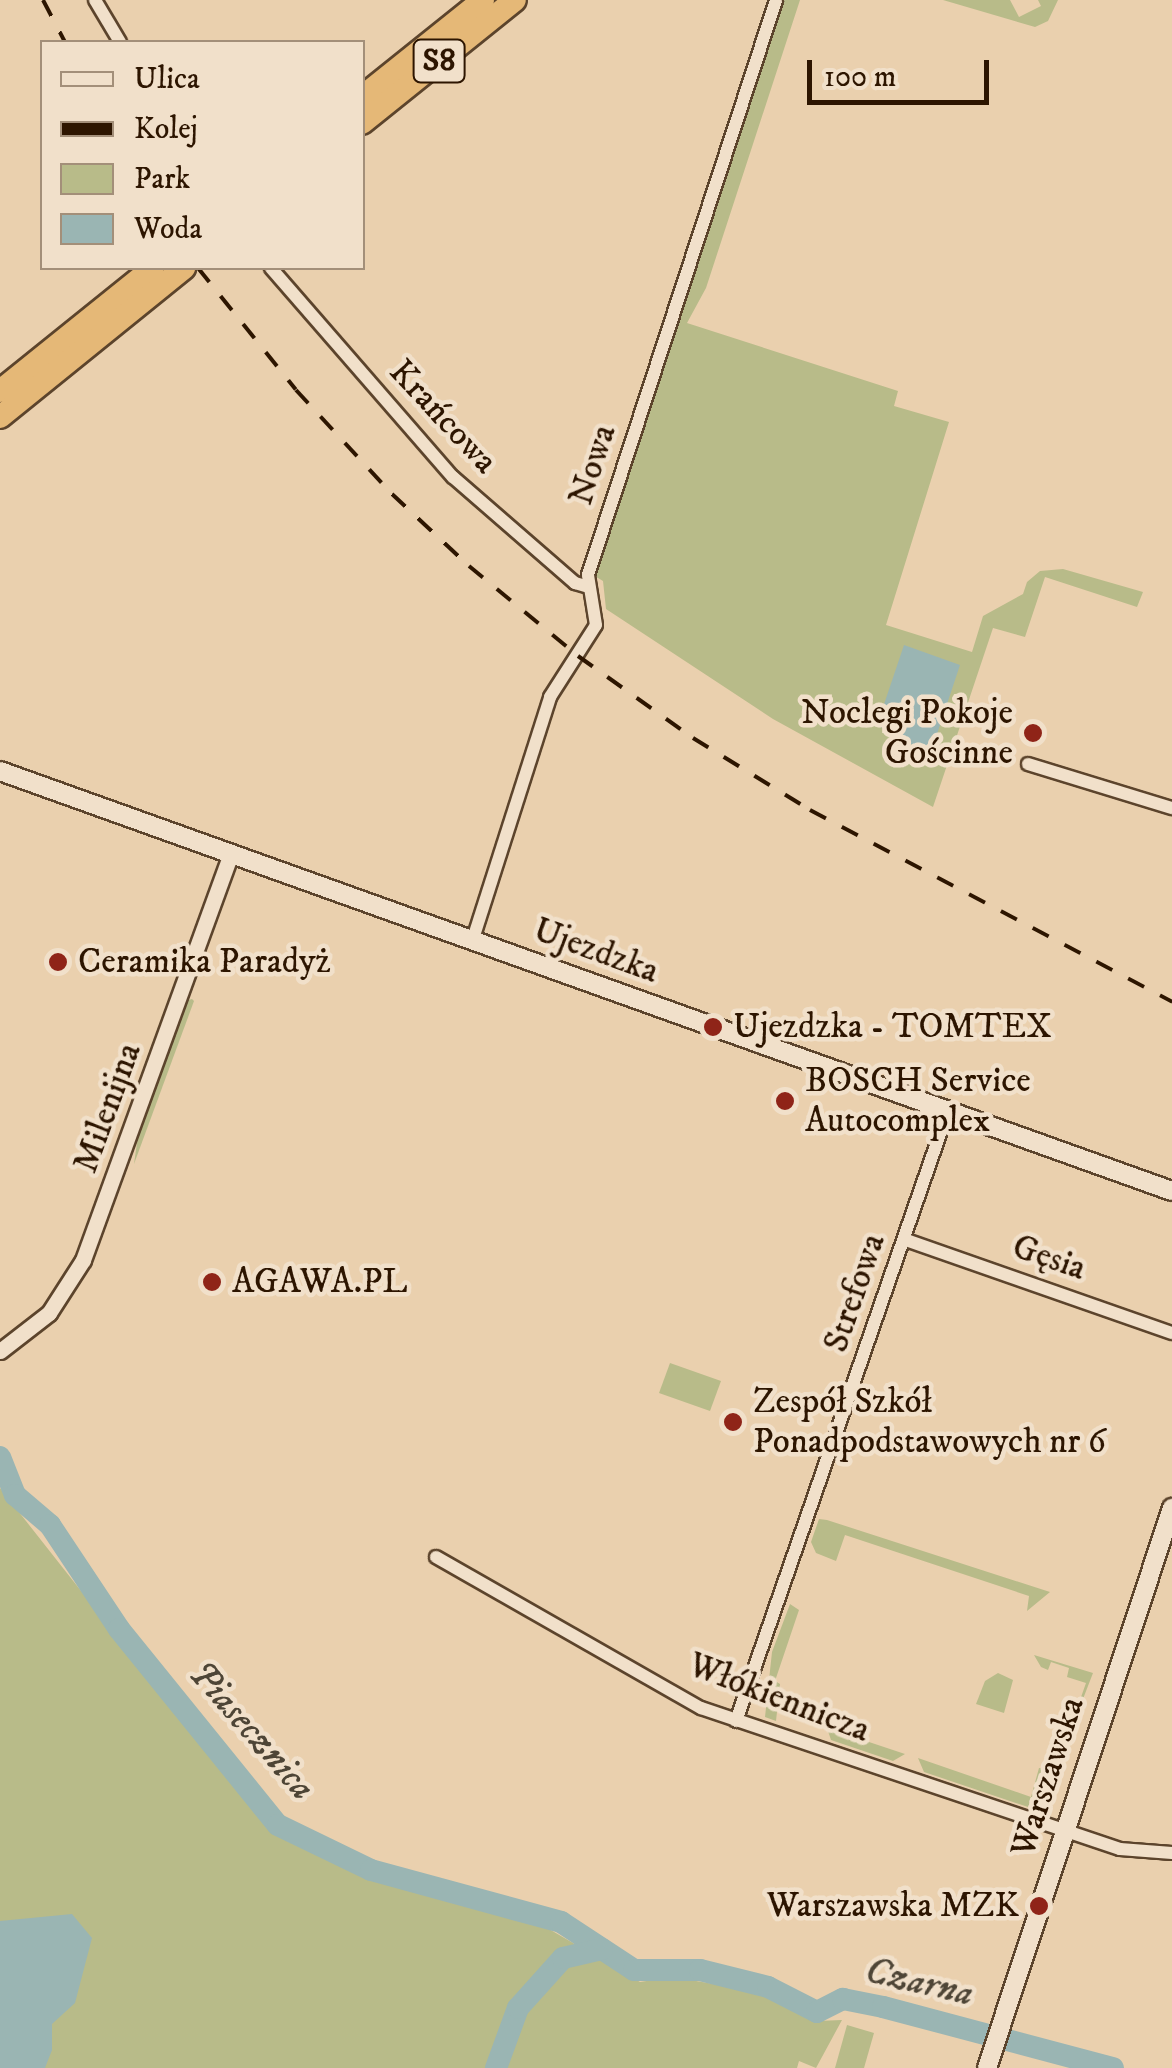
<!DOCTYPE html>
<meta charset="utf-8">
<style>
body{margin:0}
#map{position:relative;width:1172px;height:2068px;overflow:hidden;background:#ead0ae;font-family:"IM FELL DW Pica",serif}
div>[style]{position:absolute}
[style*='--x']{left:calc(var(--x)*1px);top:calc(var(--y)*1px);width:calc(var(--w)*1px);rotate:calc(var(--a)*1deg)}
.green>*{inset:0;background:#b8bb89}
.water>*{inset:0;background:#9ab5b3}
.river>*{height:22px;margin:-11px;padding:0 11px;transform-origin:11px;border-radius:11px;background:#9ab5b3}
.roads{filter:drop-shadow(2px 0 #5c442c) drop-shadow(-2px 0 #5c442c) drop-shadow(0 2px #5c442c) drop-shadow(0 -2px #5c442c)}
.minor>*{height:12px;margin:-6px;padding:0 6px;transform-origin:6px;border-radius:6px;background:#f1e0ca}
.tertiary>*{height:15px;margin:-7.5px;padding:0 7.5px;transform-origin:7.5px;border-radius:7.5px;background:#f1e0ca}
.secondary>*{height:18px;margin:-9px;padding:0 9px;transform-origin:9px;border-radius:9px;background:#f1e0ca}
.motorway>*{height:22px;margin:-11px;padding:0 11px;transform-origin:11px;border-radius:11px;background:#e5b877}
.rail>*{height:4px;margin-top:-2px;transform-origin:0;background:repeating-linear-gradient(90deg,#2d1500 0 18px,transparent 0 36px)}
.dots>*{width:28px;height:28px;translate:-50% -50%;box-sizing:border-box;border:5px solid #f1e0ca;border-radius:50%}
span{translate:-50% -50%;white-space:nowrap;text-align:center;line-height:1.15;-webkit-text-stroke:9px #f1e0ca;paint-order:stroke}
.shield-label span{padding:2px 8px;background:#f1e0ca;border:2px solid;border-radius:8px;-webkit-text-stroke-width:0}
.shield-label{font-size:32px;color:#2d1500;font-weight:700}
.street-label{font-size:35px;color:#2d1500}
.poi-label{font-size:35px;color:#2d1500}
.right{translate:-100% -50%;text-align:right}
.left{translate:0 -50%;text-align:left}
.water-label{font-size:38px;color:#4e4536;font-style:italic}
.legend{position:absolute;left:40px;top:40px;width:325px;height:230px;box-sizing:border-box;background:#f1e0ca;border:2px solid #a38f79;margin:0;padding:12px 18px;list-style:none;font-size:30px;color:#2d1500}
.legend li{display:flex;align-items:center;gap:20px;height:50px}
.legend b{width:50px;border:2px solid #a38f79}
.scale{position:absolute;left:807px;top:60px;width:182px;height:45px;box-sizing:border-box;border:5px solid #2d1500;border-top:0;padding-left:12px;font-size:30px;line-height:35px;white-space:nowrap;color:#2d1500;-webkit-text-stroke:8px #f1e0ca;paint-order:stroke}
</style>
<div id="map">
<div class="green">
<div style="clip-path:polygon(782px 0,800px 0,706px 288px,687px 323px,898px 391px,894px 406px,949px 422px,886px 625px,972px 652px,983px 616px,1023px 594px,1027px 582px,1040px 571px,1063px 569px,1143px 592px,1137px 607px,1045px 577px,1025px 637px,993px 628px,933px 807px,773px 719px,606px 609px,603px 581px,593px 575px)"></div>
<div style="clip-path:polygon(943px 0,1010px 0,1019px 17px,1041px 6px,1038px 0,1058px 0,1048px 21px,1035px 27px)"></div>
<div style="clip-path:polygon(192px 999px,194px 1001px,134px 1164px,138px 1136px,185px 1001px)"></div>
<div style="clip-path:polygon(670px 1363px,721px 1381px,710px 1411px,659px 1393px)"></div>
<div style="clip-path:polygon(0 1488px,207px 1751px,276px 1826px,369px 1872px,530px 1918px,640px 1982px,673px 1977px,766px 1993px,817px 2021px,842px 2020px,816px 2068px,799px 2061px,797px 2068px,0 2068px)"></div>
<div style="clip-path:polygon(819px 1519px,827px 1520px,1050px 1592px,1027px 1611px,1029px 1596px,845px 1535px,836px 1561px,816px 1553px,811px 1542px)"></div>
<div style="clip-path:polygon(790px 1604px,799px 1610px,775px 1681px,780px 1684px,776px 1721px,765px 1717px,772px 1652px)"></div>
<div style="clip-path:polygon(1034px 1655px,1093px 1673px,1066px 1743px,1060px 1733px,1071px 1698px,1080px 1700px,1086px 1683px,1067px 1677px,1069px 1668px,1051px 1662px,1048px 1670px,1041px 1667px)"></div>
<div style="clip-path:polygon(998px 1673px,1013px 1680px,1004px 1713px,976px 1704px,985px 1681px)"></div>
<div style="clip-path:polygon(827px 1728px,905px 1754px,893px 1761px,831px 1740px)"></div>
<div style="clip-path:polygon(918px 1758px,1031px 1797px,1039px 1768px,1056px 1768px,1049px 1789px,1037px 1785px,1028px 1807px,924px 1772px)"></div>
<div style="clip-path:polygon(847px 2025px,874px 2033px,864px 2068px,835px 2068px)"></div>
</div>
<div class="water">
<div style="clip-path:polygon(904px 645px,960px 665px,930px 755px,877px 725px)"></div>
<div style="clip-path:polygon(72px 1914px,92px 1938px,75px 2003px,52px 2024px,52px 2050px,45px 2068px,0 2068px,0 1921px)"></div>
</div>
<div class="river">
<div style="--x:0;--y:1457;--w:41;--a:68.5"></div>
<div style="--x:15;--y:1495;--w:46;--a:40.6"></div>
<div style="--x:50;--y:1525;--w:125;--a:56.4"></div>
<div style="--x:119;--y:1629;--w:252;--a:51"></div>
<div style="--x:278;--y:1825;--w:103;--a:25.8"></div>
<div style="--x:371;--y:1870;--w:197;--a:15.3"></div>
<div style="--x:561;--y:1922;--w:87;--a:33.3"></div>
<div style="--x:634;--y:1970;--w:66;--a:0"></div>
<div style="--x:700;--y:1970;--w:70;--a:14"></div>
<div style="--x:768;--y:1987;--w:55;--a:27"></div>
<div style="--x:817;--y:2012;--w:29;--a:-27"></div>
<div style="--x:843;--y:1999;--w:41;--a:11.3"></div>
<div style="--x:883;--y:2007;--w:238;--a:14.9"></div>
<div style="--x:496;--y:2068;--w:64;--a:-69.9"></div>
<div style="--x:518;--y:2008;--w:67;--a:-48"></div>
<div style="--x:563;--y:1958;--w:40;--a:-13"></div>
</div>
<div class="roads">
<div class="minor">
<div style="--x:95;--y:0;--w:49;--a:59.2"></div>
<div style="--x:271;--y:268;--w:277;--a:49"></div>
<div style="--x:453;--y:477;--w:162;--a:41"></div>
<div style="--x:575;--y:583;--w:15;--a:16"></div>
<div style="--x:1028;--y:764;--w:151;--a:17"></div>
<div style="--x:472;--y:942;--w:257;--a:-72.3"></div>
<div style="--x:550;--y:697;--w:85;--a:-57.4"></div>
<div style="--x:596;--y:625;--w:51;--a:-99.1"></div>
<div style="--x:588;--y:575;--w:605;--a:-71.89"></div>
<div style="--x:906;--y:1240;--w:282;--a:19.3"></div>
<div style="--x:436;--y:1557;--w:305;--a:29.7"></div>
<div style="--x:701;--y:1708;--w:442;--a:18.6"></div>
<div style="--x:1120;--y:1849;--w:52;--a:4.4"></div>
<div style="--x:736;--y:1721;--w:646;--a:-70.84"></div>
</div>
<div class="tertiary">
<div style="--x:0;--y:1351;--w:62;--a:-37.8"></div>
<div style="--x:49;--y:1313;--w:63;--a:-57.3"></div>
<div style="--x:83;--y:1260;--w:430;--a:-70"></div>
</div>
<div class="secondary">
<div style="--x:0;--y:771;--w:1245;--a:19.72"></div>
<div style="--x:987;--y:2068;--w:590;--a:-71.72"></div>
</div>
<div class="motorway">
<div style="--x:362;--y:97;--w:155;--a:-38.7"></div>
<div style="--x:362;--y:123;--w:196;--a:-38.8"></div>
<div style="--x:0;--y:391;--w:196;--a:-38.8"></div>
<div style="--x:0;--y:417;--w:237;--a:-39"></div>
</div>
</div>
<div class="rail">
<div style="--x:43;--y:0;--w:47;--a:62.4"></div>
<div style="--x:198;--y:268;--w:156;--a:51.2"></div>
<div style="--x:296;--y:390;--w:142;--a:47.3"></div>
<div style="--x:392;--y:494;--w:105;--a:43.1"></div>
<div style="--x:469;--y:566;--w:141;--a:39.5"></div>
<div style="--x:578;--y:656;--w:141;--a:35.5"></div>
<div style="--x:693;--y:738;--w:137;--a:31.6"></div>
<div style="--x:810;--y:810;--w:410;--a:27.9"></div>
</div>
<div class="dots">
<div style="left:1033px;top:733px;background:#8f2418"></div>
<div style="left:58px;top:962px;background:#8f2418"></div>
<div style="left:713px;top:1027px;background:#8f2418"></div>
<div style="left:785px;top:1101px;background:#8f2418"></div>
<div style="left:212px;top:1282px;background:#8f2418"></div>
<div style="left:733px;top:1422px;background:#8f2418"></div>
<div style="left:1039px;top:1906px;background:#8f2418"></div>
</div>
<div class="shield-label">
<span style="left:439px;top:61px">S8</span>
</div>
<div class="street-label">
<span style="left:443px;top:417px;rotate:47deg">Krańcowa</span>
<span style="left:593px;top:465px;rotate:-72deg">Nowa</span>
<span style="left:596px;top:951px;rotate:20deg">Ujezdzka</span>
<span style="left:108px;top:1108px;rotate:-70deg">Milenijna</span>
<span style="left:1049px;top:1258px;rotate:19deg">Gęsia</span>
<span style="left:855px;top:1293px;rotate:-71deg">Strefowa</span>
<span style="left:779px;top:1698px;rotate:21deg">Włókiennicza</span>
<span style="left:1048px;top:1777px;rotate:-72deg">Warszawska</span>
</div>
<div class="poi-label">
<span class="right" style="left:1013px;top:733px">Noclegi Pokoje<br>Gościnne</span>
<span class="left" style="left:78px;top:962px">Ceramika Paradyż</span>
<span class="left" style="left:733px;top:1027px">Ujezdzka - TOMTEX</span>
<span class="left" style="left:805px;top:1101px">BOSCH Service<br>Autocomplex</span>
<span class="left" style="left:232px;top:1282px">AGAWA.PL</span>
<span class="left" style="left:753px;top:1422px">Zespół Szkół<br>Ponadpodstawowych nr 6</span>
<span class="right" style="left:1019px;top:1906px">Warszawska MZK</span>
</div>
<div class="water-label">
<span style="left:251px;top:1731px;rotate:49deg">Piasecznica</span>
<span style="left:919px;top:1983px;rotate:13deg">Czarna</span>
</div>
<ul class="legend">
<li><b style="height:12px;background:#f1e0ca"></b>Ulica</li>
<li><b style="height:12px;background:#2d1500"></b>Kolej</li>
<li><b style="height:28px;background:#b8bb89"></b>Park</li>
<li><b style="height:28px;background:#9ab5b3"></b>Woda</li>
</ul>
<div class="scale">100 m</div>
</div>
